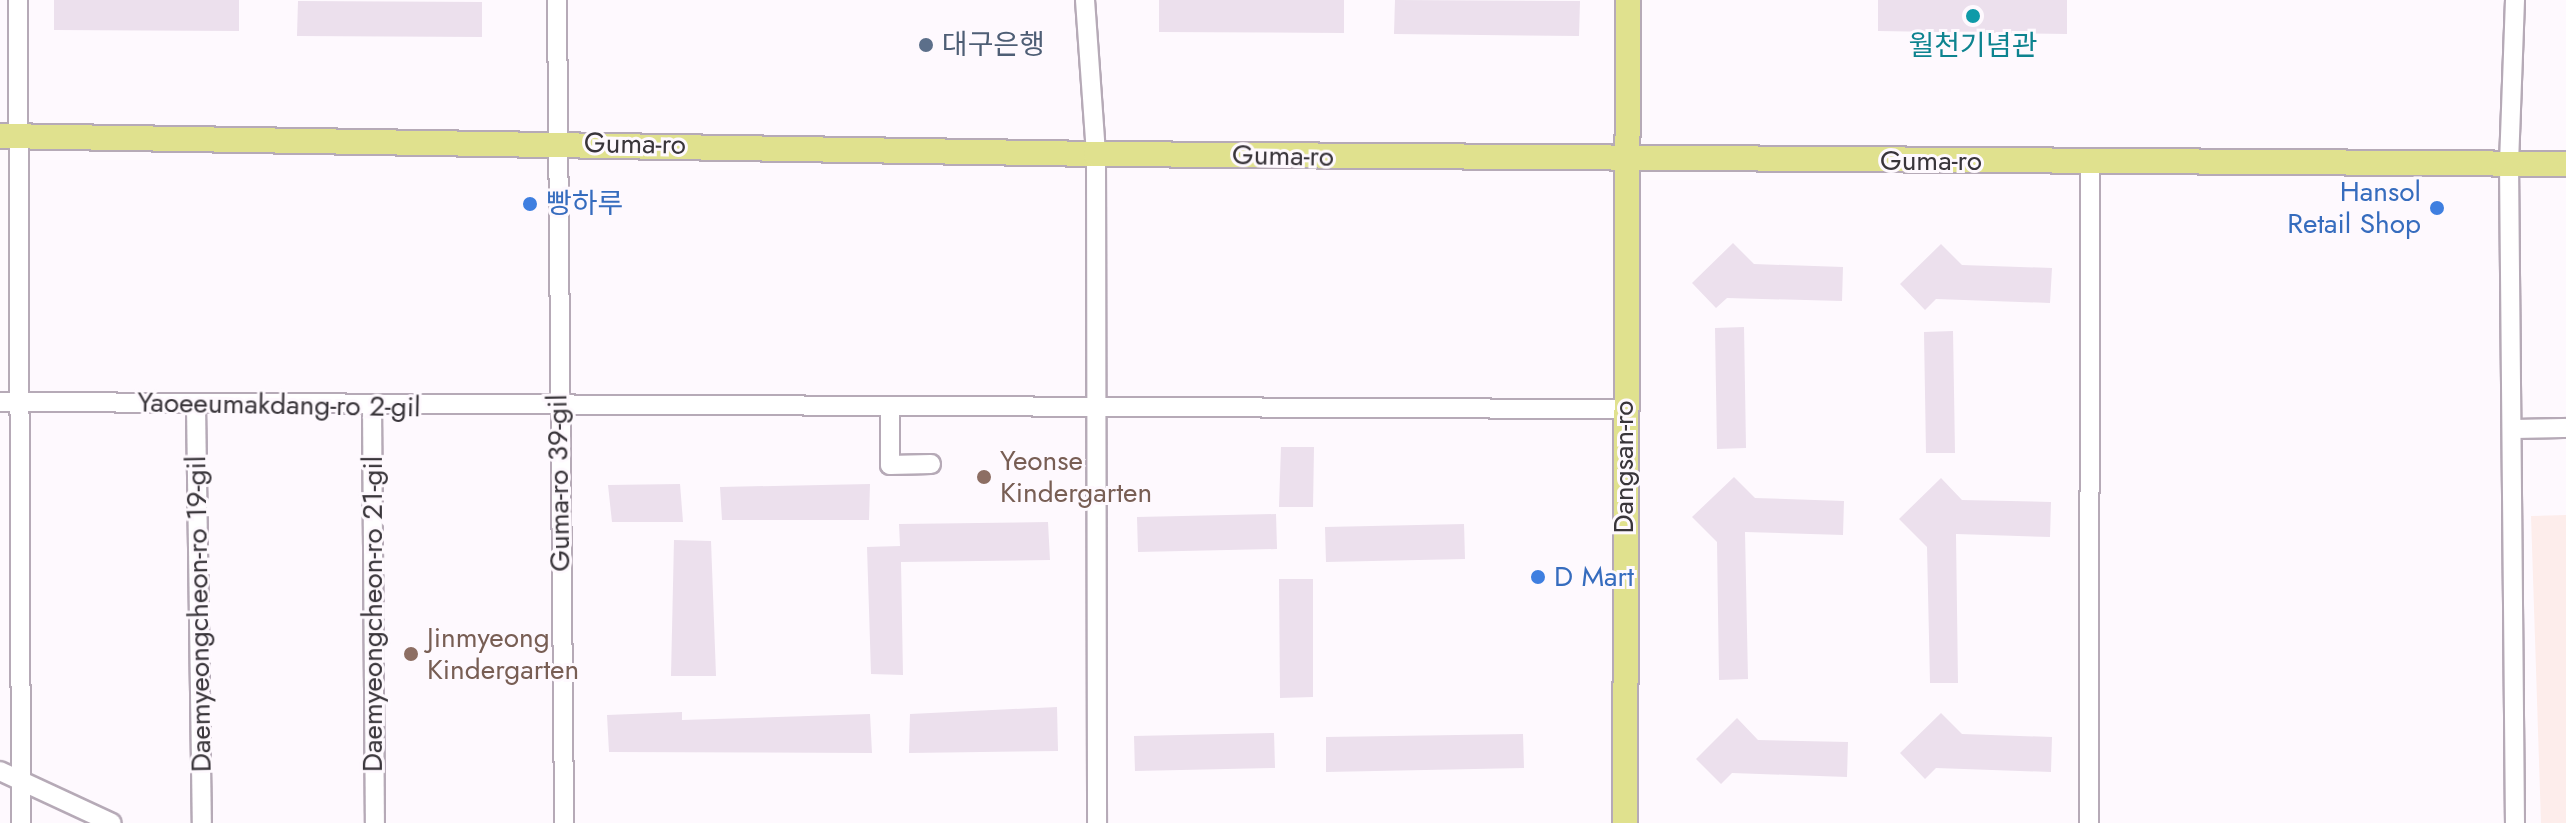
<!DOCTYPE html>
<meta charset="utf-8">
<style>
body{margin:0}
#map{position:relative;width:2566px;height:823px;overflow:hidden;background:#fef9fe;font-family:Jost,"Noto Sans KR",sans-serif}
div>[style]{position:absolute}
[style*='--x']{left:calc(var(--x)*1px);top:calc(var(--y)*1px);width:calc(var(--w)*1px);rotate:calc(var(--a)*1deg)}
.education>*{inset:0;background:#fdedeb}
.building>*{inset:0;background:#ece0ed}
.roads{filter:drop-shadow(2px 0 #b6aab7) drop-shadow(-2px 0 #b6aab7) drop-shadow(0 2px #b6aab7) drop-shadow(0 -2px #b6aab7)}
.minor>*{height:18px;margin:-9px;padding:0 9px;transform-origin:9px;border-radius:9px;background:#fff}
.major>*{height:24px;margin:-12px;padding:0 12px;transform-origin:12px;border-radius:12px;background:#e0e18e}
.dots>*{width:22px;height:22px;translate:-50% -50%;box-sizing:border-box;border:4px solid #fef9fe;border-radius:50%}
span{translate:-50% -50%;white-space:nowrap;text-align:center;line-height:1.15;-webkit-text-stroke:6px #fef9fe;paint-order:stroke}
.service-label{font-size:28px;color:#4e5e75}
.left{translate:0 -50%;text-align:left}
.culture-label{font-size:28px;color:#0d838f}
.street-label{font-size:28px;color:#39353a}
.shop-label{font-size:28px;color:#366cbe}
.right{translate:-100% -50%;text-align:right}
.education-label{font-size:28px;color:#785e54}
</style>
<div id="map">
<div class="education">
<div style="clip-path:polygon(2566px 515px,2566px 823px,2541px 823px,2531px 516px)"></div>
</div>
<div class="building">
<div style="clip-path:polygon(54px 0,239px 0,239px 31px,54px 30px)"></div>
<div style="clip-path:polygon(1159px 0,1344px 0,1344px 33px,1159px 32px)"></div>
<div style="clip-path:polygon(1395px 0,1580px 1px,1579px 36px,1394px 34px)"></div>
<div style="clip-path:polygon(1878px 0,2067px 0,2067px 34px,1878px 31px)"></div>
<div style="clip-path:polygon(298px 1px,482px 2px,482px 37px,297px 36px)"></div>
<div style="clip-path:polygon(1733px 243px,1754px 264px,1843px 267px,1842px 301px,1727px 298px,1716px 308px,1692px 283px)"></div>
<div style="clip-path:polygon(1941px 244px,1962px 265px,2052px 268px,2050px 303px,1936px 299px,1925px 310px,1900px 284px)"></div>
<div style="clip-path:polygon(1744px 327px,1746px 448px,1717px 449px,1715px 328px)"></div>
<div style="clip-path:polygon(1953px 331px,1955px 453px,1926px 453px,1924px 332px)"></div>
<div style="clip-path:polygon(1281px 447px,1314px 447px,1313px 507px,1279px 507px)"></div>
<div style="clip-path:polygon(1734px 477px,1755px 498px,1844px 501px,1843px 535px,1745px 532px,1748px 679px,1719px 680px,1717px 542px,1692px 517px)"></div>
<div style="clip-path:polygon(1941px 478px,1962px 500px,2051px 502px,2050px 537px,1956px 534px,1958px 683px,1930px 683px,1927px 547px,1899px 519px)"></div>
<div style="clip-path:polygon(680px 484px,683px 522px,612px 522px,608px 485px)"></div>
<div style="clip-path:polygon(870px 484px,869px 520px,722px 520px,720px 487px)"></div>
<div style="clip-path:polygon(1276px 514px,1277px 549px,1138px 552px,1137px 517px)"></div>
<div style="clip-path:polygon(1048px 522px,1050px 560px,901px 562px,903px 675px,871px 674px,867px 547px,900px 546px,899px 524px)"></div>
<div style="clip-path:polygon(1464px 524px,1465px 559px,1326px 562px,1325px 527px)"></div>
<div style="clip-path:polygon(674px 540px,711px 541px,716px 676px,671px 676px)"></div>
<div style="clip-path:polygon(1279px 579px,1313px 579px,1313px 697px,1280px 698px)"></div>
<div style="clip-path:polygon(1057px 707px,1058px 751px,909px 753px,910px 714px)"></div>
<div style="clip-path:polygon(682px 712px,682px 720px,870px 714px,872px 753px,609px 752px,607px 715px)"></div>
<div style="clip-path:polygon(1941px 713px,1962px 734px,2052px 737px,2051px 772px,1936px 768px,1925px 779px,1900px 753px)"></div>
<div style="clip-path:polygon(1737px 718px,1758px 740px,1848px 742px,1847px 777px,1732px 773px,1721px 784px,1696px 759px)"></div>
<div style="clip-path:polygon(1274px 733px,1275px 768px,1135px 771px,1134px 736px)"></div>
<div style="clip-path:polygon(1523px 734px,1524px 768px,1326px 772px,1326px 737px)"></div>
</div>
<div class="roads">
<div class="minor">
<div style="--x:18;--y:0;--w:823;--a:89.79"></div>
<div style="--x:557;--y:0;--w:823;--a:89.51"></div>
<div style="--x:1085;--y:0;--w:154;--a:85.9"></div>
<div style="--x:1096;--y:154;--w:669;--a:89.91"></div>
<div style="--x:2515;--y:0;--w:163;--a:92.1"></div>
<div style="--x:2509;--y:163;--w:660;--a:89.48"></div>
<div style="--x:0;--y:402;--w:1624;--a:0.25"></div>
<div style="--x:196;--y:405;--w:418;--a:89.2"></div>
<div style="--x:372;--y:405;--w:418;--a:89.6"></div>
<div style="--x:890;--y:406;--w:59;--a:90"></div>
<div style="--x:890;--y:465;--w:41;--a:-1.4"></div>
<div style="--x:2512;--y:429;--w:54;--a:-1.1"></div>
<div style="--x:0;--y:771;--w:123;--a:24.9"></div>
<div style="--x:2089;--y:823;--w:662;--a:-89.91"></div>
</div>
<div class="major">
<div style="--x:0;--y:136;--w:1096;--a:0.94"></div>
<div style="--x:1096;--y:154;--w:1470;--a:0.39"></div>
<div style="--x:1625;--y:823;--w:823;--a:-89.79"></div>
</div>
</div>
<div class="dots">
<div style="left:1973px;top:16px;background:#0f9aa8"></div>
<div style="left:926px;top:45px;background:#5c6f8a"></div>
<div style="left:530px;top:204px;background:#3f7fe0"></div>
<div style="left:2437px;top:208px;background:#3f7fe0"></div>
<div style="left:984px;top:477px;background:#8d6e63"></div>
<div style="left:1538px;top:577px;background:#3f7fe0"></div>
<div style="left:411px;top:654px;background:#8d6e63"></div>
</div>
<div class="service-label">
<span class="left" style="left:942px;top:45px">대구은행</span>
</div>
<div class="culture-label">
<span style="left:1973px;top:46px">월천기념관</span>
</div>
<div class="street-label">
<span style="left:635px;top:144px;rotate:1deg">Guma-ro</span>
<span style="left:1283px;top:156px;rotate:1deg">Guma-ro</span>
<span style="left:1931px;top:161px">Guma-ro</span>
<span style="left:279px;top:405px;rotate:1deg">Yaoeeumakdang-ro 2-gil</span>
<span style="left:1624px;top:467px;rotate:-90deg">Dangsan-ro</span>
<span style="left:559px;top:483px;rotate:-91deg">Guma-ro 39-gil</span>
<span style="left:199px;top:614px;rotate:-91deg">Daemyeongcheon-ro 19-gil</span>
<span style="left:373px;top:614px;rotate:-90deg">Daemyeongcheon-ro 21-gil</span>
</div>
<div class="shop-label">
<span class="right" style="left:2421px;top:208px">Hansol<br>Retail Shop</span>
<span class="left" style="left:546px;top:204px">빵하루</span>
<span class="left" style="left:1554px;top:577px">D Mart</span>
</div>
<div class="education-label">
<span class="left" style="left:1000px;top:477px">Yeonse<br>Kindergarten</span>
<span class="left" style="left:427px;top:654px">Jinmyeong<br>Kindergarten</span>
</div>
</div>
